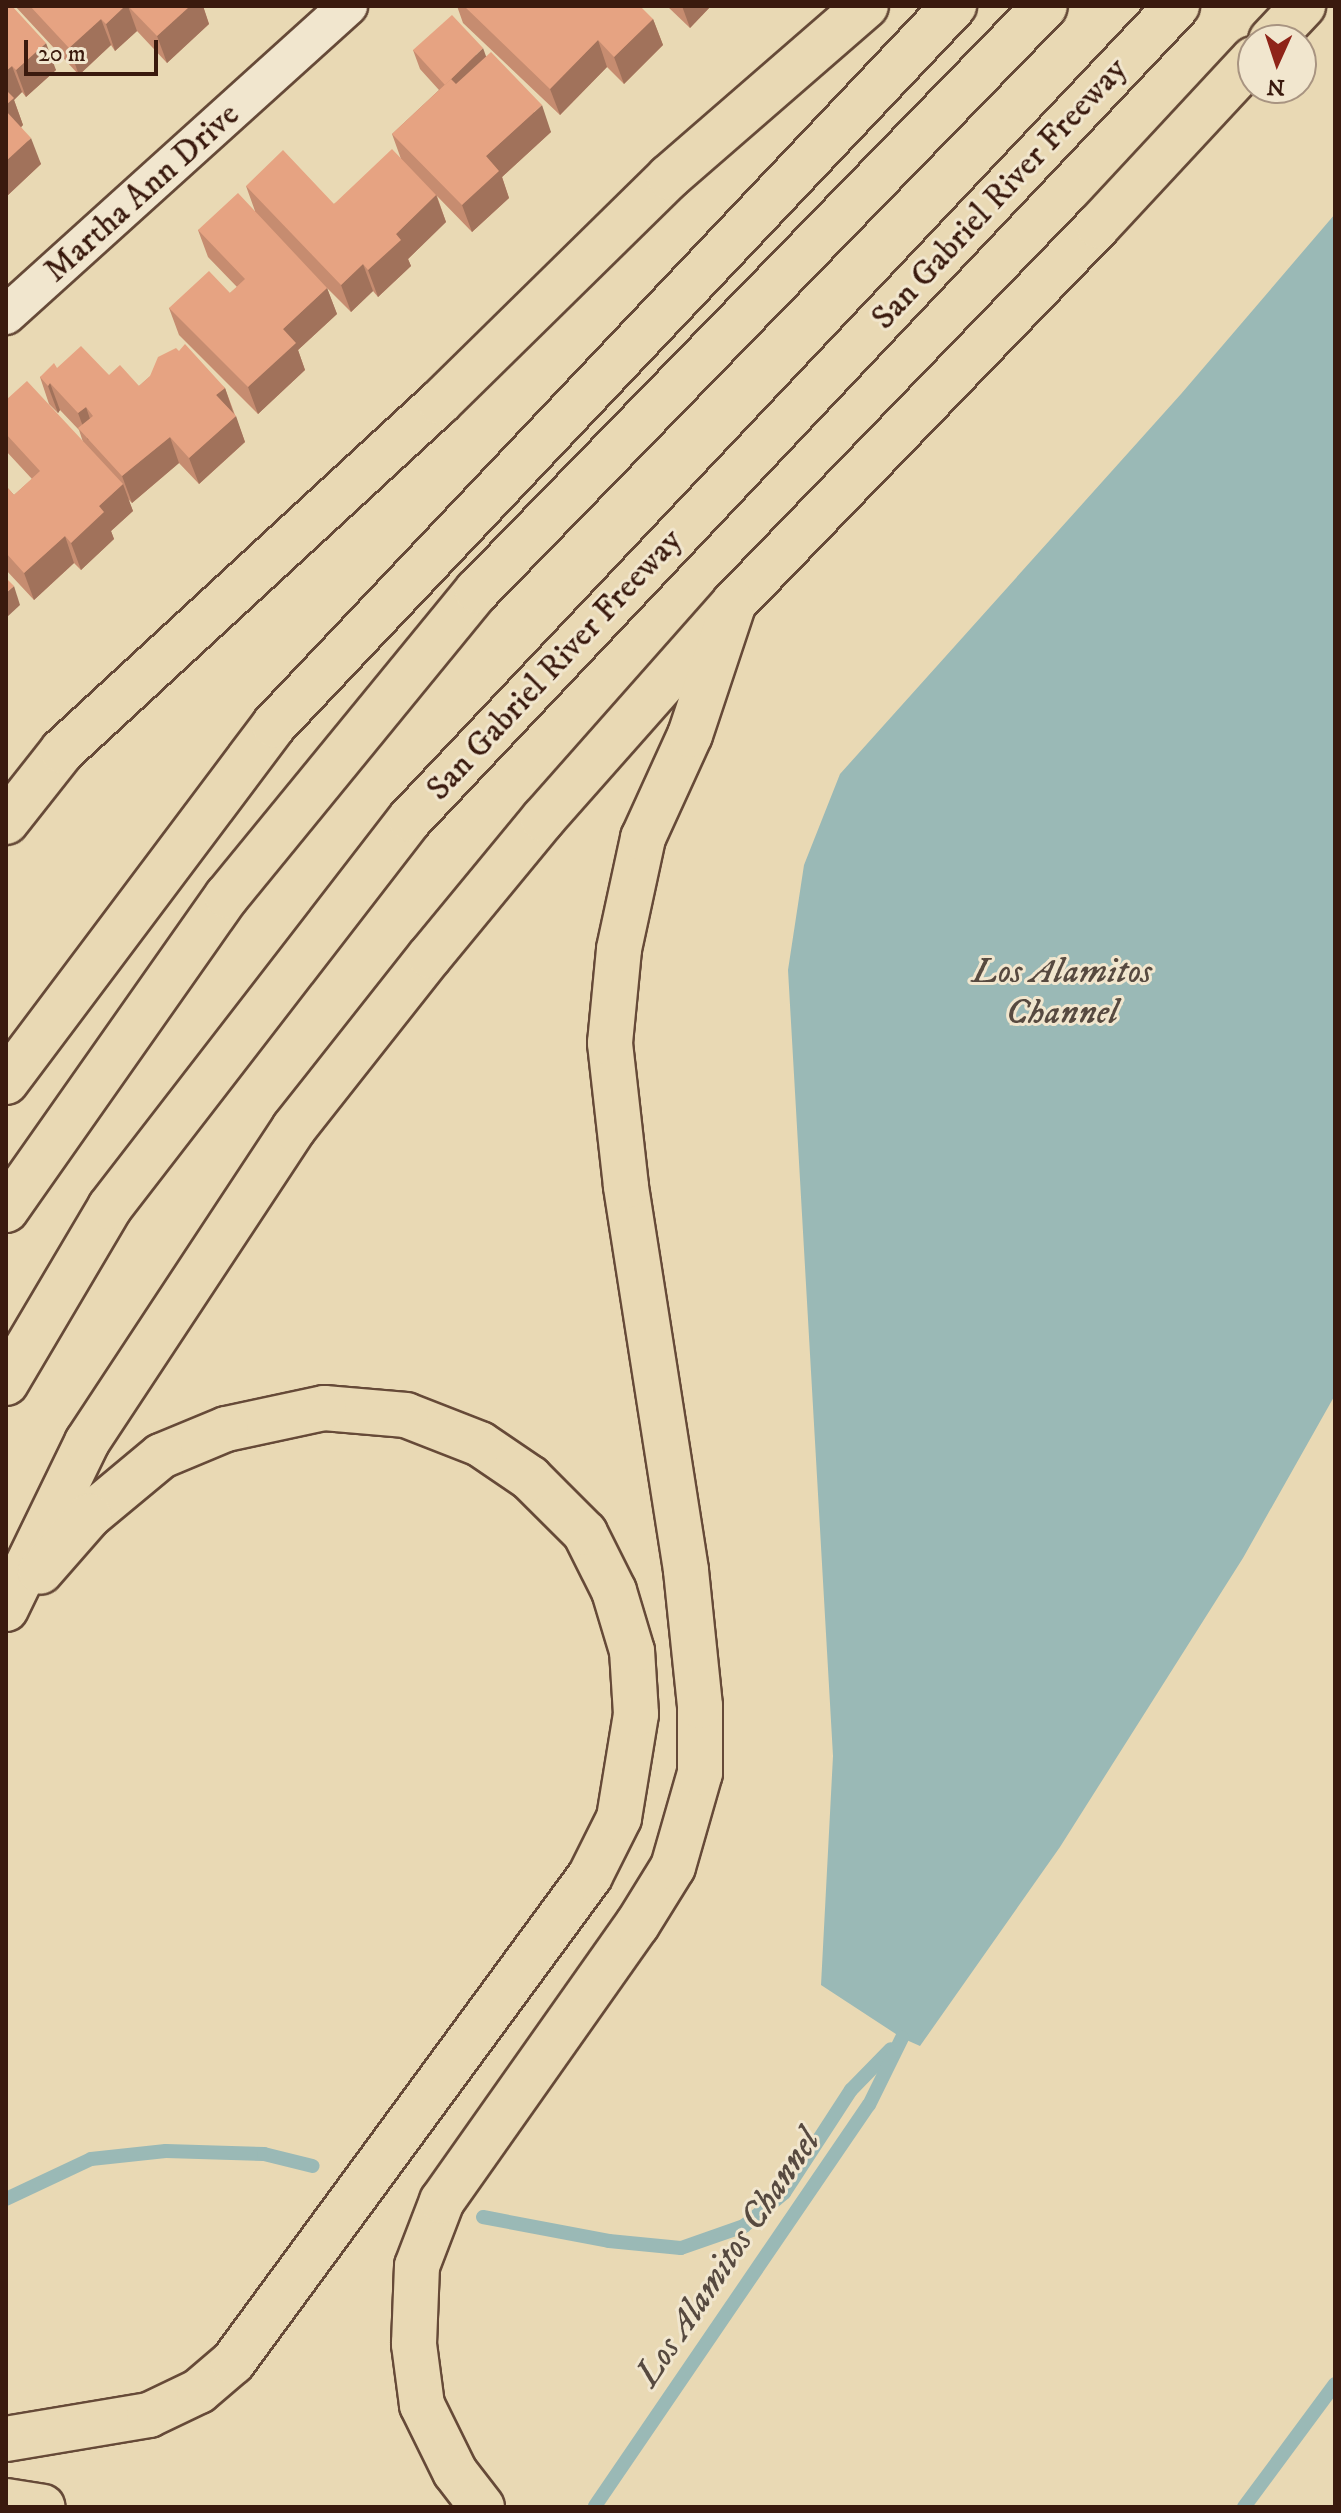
<!DOCTYPE html>
<style>
body{margin:0}
#map{position:relative;width:1341px;height:2513px;overflow:hidden;background:#e9d9b4;font-family:"IM FELL DW Pica",serif}
div>[style]{position:absolute}
[style*='--x']{left:calc(var(--x)*1px);top:calc(var(--y)*1px);width:calc(var(--w)*1px);rotate:calc(var(--a)*1deg)}
.water>*{inset:0;background:#9ab9b6}
.stream>*{height:14px;margin:-7px;padding:0 7px;transform-origin:7px;border-radius:7px;background:#9ab9b6}
.roads{filter:drop-shadow(2px 0 #664a38) drop-shadow(-2px 0 #664a38) drop-shadow(0 2px #664a38) drop-shadow(0 -2px #664a38)}
.street>*{height:38px;margin:-19px;padding:0 19px;transform-origin:19px;border-radius:19px;background:#f1e6ce}
.primary>*{height:44px;margin:-22px;padding:0 22px;transform-origin:22px;border-radius:22px;background:#e9d9b4}
.highway>*{height:44px;margin:-22px;padding:0 22px;transform-origin:22px;border-radius:22px;background:#e9d9b4}
.wall>*{inset:0;background:#c68c70}
.shaded-wall>*{inset:0;background:#a1725b}
.building>*{inset:0;background:#e6a382}
span{translate:-50% -50%;white-space:nowrap;text-align:center;line-height:1.15;-webkit-text-stroke:6px #f1e6ce;paint-order:stroke}
.street-label{font-size:34px;color:#3a1a0e}
.water-label{font-size:36px;color:#574a40;font-style:italic}
.frame{position:absolute;inset:0;border:8px solid #3a1a0e;pointer-events:none}
.north{position:absolute;left:1237px;top:24px;width:80px;height:80px;box-sizing:border-box;background:#f1e6ce;border:2px solid #a89481;border-radius:50%;rotate:183deg;font-size:22px;font-weight:700;line-height:32px;text-align:center;color:#3a1a0e}
.north::after{content:'';display:block;margin:auto;width:28px;height:36px;background:#8f2418;clip-path:polygon(50% 0,100% 100%,50% 72%,0 100%)}
.scale{position:absolute;left:24px;top:40px;width:134px;height:36px;box-sizing:border-box;border:4px solid #3a1a0e;border-top:0;padding-left:10px;font-size:24px;line-height:28px;white-space:nowrap;color:#3a1a0e;-webkit-text-stroke:6px #f1e6ce;paint-order:stroke}
</style>
<div id="map">
<div class="water">
<div style="clip-path:polygon(1335px 214px,1335px 1395px,1243px 1558px,1060px 1847px,920px 2046px,902px 2038px,821px 1985px,833px 1756px,788px 970px,804px 865px,840px 774px,1181px 394px)"></div>
</div>
<div class="stream">
<div style="--x:6;--y:2199;--w:94;--a:-25.2"></div>
<div style="--x:91;--y:2159;--w:75;--a:-6.1"></div>
<div style="--x:166;--y:2151;--w:98;--a:1.8"></div>
<div style="--x:264;--y:2154;--w:50;--a:13.8"></div>
<div style="--x:483;--y:2217;--w:128;--a:10.8"></div>
<div style="--x:609;--y:2241;--w:72;--a:5.6"></div>
<div style="--x:681;--y:2248;--w:67;--a:-19.2"></div>
<div style="--x:744;--y:2226;--w:52;--a:-39.5"></div>
<div style="--x:784;--y:2193;--w:123;--a:-57"></div>
<div style="--x:851;--y:2090;--w:57;--a:-45.7"></div>
<div style="--x:595;--y:2506;--w:486;--a:-55.7"></div>
<div style="--x:869;--y:2105;--w:75;--a:-63.8"></div>
<div style="--x:1244;--y:2507;--w:153;--a:-53.5"></div>
</div>
<div class="roads">
<div class="street">
<div style="--x:6;--y:315;--w:461;--a:-42.1"></div>
</div>
<div class="primary">
<div style="--x:6;--y:2501;--w:37;--a:9"></div>
</div>
<div class="highway">
<div style="--x:1271;--y:40;--w:47;--a:-46.7"></div>
<div style="--x:6;--y:822;--w:90;--a:-51.7"></div>
<div style="--x:62;--y:751;--w:514;--a:-42.72"></div>
<div style="--x:440;--y:402;--w:321;--a:-44.5"></div>
<div style="--x:669;--y:177;--w:261;--a:-41"></div>
<div style="--x:6;--y:1082;--w:446;--a:-53.1"></div>
<div style="--x:274;--y:725;--w:990;--a:-46.6"></div>
<div style="--x:6;--y:1210;--w:384;--a:-54.9"></div>
<div style="--x:227;--y:896;--w:394;--a:-50.7"></div>
<div style="--x:477;--y:591;--w:815;--a:-45.84"></div>
<div style="--x:6;--y:1383;--w:204;--a:-59.4"></div>
<div style="--x:110;--y:1207;--w:490;--a:-52.3"></div>
<div style="--x:410;--y:819;--w:1118;--a:-46.67"></div>
<div style="--x:6;--y:1609;--w:186;--a:-64.1"></div>
<div style="--x:87;--y:1442;--w:376;--a:-56.6"></div>
<div style="--x:294;--y:1128;--w:219;--a:-51.7"></div>
<div style="--x:430;--y:956;--w:178;--a:-50.5"></div>
<div style="--x:543;--y:819;--w:288;--a:-48.5"></div>
<div style="--x:734;--y:603;--w:524;--a:-46.01"></div>
<div style="--x:1098;--y:226;--w:228;--a:-47.1"></div>
<div style="--x:6;--y:2439;--w:145;--a:-9.5"></div>
<div style="--x:149;--y:2415;--w:55;--a:-25.6"></div>
<div style="--x:199;--y:2391;--w:45;--a:-40.5"></div>
<div style="--x:233;--y:2362;--w:603;--a:-53.7"></div>
<div style="--x:590;--y:1876;--w:65;--a:-63.4"></div>
<div style="--x:619;--y:1818;--w:105;--a:-80.7"></div>
<div style="--x:636;--y:1714;--w:63;--a:-93.6"></div>
<div style="--x:632;--y:1651;--w:63;--a:-106.7"></div>
<div style="--x:614;--y:1591;--w:65;--a:-116.6"></div>
<div style="--x:585;--y:1533;--w:78;--a:-135"></div>
<div style="--x:530;--y:1478;--w:60;--a:-145.8"></div>
<div style="--x:480;--y:1444;--w:79;--a:-158.6"></div>
<div style="--x:406;--y:1415;--w:82;--a:-175.1"></div>
<div style="--x:324;--y:1408;--w:100;--a:167.9"></div>
<div style="--x:226;--y:1429;--w:70;--a:157.4"></div>
<div style="--x:161;--y:1456;--w:94;--a:140.2"></div>
<div style="--x:89;--y:1516;--w:74;--a:131.2"></div>
<div style="--x:482;--y:2507;--w:44;--a:-127.6"></div>
<div style="--x:455;--y:2472;--w:75;--a:-116.2"></div>
<div style="--x:422;--y:2405;--w:62;--a:-97.5"></div>
<div style="--x:414;--y:2344;--w:78;--a:-87.8"></div>
<div style="--x:417;--y:2266;--w:70;--a:-69"></div>
<div style="--x:442;--y:2201;--w:338;--a:-54.8"></div>
<div style="--x:637;--y:1925;--w:68;--a:-58.2"></div>
<div style="--x:673;--y:1867;--w:98;--a:-74"></div>
<div style="--x:700;--y:1773;--w:67;--a:-90"></div>
<div style="--x:700;--y:1706;--w:137;--a:-95.9"></div>
<div style="--x:686;--y:1570;--w:389;--a:-98.9"></div>
<div style="--x:626;--y:1186;--w:144;--a:-96.4"></div>
<div style="--x:610;--y:1043;--w:94;--a:-84.5"></div>
<div style="--x:619;--y:949;--w:114;--a:-77.8"></div>
<div style="--x:643;--y:838;--w:113;--a:-65.5"></div>
<div style="--x:690;--y:735;--w:139;--a:-71.6"></div>
</div>
</div>
<div class="wall">
<div style="clip-path:polygon(6px 6px,56px 70px,26px 97px,22px 92px,14px 100px,23px 125px,21px 127px,41px 164px,7px 196px)"></div>
<div style="clip-path:polygon(15px 6px,203px 6px,209px 24px,167px 63px,137px 31px,115px 51px,111px 45px,79px 75px)"></div>
<div style="clip-path:polygon(457px 6px,544px 6px,546px 8px,653px 19px,663px 45px,624px 84px,607px 67px,560px 115px,463px 23px)"></div>
<div style="clip-path:polygon(667px 6px,711px 6px,690px 28px)"></div>
<div style="clip-path:polygon(413px 50px,486px 56px,551px 132px,502px 177px,509px 198px,472px 232px,437px 196px,446px 222px,408px 259px,411px 266px,378px 297px,373px 291px,351px 312px,327px 288px,337px 314px,298px 350px,305px 370px,258px 414px,179px 335px,169px 308px,230px 293px,237px 287px,208px 257px,198px 230px,255px 211px,246px 186px,334px 204px,401px 159px,392px 134px,439px 90px,420px 69px)"></div>
<div style="clip-path:polygon(179px 351px,225px 388px,245px 442px,199px 484px,179px 463px,132px 503px,128px 499px,133px 511px,111px 531px,114px 539px,81px 570px,74px 563px,34px 600px,6px 570px,6px 486px,14px 495px,32px 479px,6px 451px,6px 400px,83px 442px,79px 430px,60px 410px,58px 413px,49px 404px,40px 377px,57px 368px,109px 375px,139px 386px)"></div>
</div>
<div class="shaded-wall">
<div style="clip-path:polygon(125px 6px,128px 6px,137px 31px,115px 51px,106px 24px)"></div>
<div style="clip-path:polygon(190px 6px,203px 6px,209px 24px,167px 63px,157px 36px)"></div>
<div style="clip-path:polygon(682px 6px,711px 6px,690px 28px)"></div>
<div style="clip-path:polygon(101px 19px,111px 45px,79px 75px,69px 48px)"></div>
<div style="clip-path:polygon(653px 19px,663px 45px,624px 84px,614px 57px)"></div>
<div style="clip-path:polygon(598px 40px,607px 67px,560px 115px,550px 89px)"></div>
<div style="clip-path:polygon(46px 43px,56px 70px,26px 97px,16px 70px)"></div>
<div style="clip-path:polygon(483px 48px,490px 67px,452px 103px,445px 85px)"></div>
<div style="clip-path:polygon(12px 66px,22px 92px,14px 100px,23px 125px,13px 135px,6px 116px,6px 71px)"></div>
<div style="clip-path:polygon(542px 105px,551px 132px,502px 177px,509px 198px,472px 232px,462px 205px,486px 156px)"></div>
<div style="clip-path:polygon(31px 138px,41px 164px,7px 196px,6px 161px)"></div>
<div style="clip-path:polygon(436px 195px,446px 222px,408px 259px,411px 266px,378px 297px,368px 270px,396px 234px)"></div>
<div style="clip-path:polygon(363px 264px,373px 291px,351px 312px,341px 285px)"></div>
<div style="clip-path:polygon(327px 288px,337px 314px,298px 350px,305px 370px,258px 414px,248px 387px,283px 329px)"></div>
<div style="clip-path:polygon(50px 383px,60px 410px,58px 413px,48px 386px)"></div>
<div style="clip-path:polygon(225px 388px,234px 415px,216px 395px)"></div>
<div style="clip-path:polygon(86px 407px,95px 434px,88px 440px,78px 413px)"></div>
<div style="clip-path:polygon(236px 416px,245px 442px,199px 484px,189px 458px)"></div>
<div style="clip-path:polygon(170px 437px,179px 463px,132px 503px,122px 476px)"></div>
<div style="clip-path:polygon(123px 484px,133px 511px,111px 531px,114px 539px,81px 570px,71px 543px,99px 506px)"></div>
<div style="clip-path:polygon(65px 536px,74px 563px,34px 600px,24px 573px)"></div>
<div style="clip-path:polygon(14px 586px,20px 605px,6px 618px,6px 593px)"></div>
</div>
<div class="building">
<div style="clip-path:polygon(6px 6px,12px 6px,46px 43px,16px 70px,12px 66px,6px 71px)"></div>
<div style="clip-path:polygon(30px 6px,125px 6px,106px 24px,101px 19px,69px 48px)"></div>
<div style="clip-path:polygon(128px 6px,190px 6px,157px 36px)"></div>
<div style="clip-path:polygon(464px 6px,544px 6px,546px 8px,547px 6px,640px 6px,653px 19px,614px 57px,598px 40px,550px 89px)"></div>
<div style="clip-path:polygon(452px 15px,483px 48px,445px 85px,413px 50px)"></div>
<div style="clip-path:polygon(491px 52px,542px 105px,486px 156px,499px 171px,462px 205px,392px 134px,451px 79px,456px 84px)"></div>
<div style="clip-path:polygon(6px 90px,14px 98px,6px 105px)"></div>
<div style="clip-path:polygon(6px 111px,31px 138px,6px 161px)"></div>
<div style="clip-path:polygon(392px 149px,436px 195px,396px 234px,401px 240px,368px 270px,363px 264px,341px 285px,246px 186px,283px 150px,334px 204px)"></div>
<div style="clip-path:polygon(238px 193px,327px 288px,283px 329px,296px 343px,248px 387px,169px 308px,209px 271px,230px 293px,245px 279px,198px 230px)"></div>
<div style="clip-path:polygon(185px 344px,225px 388px,216px 395px,236px 416px,189px 458px,170px 437px,122px 476px,78px 428px,93px 416px,86px 407px,78px 413px,50px 383px,48px 386px,40px 377px,54px 363px,57px 368px,81px 346px,109px 375px,120px 365px,139px 386px,150px 376px,158px 357px,176px 348px,179px 351px)"></div>
<div style="clip-path:polygon(27px 381px,123px 484px,99px 506px,104px 512px,71px 543px,65px 536px,24px 573px,6px 553px,6px 486px,14px 495px,40px 471px,6px 434px,6px 400px)"></div>
<div style="clip-path:polygon(6px 578px,14px 586px,6px 593px)"></div>
</div>
<div class="street-label">
<span style="left:142px;top:193px;rotate:-42deg">Martha Ann Drive</span>
<span style="left:1000px;top:194px;rotate:-47deg">San Gabriel River Freeway</span>
<span style="left:555px;top:665px;rotate:-47deg">San Gabriel River Freeway</span>
</div>
<div class="water-label">
<span style="left:1062px;top:992px">Los Alamitos<br>Channel</span>
<span style="left:728px;top:2258px;rotate:-56deg">Los Alamitos Channel</span>
</div>
<div class="frame"></div>
<div class="north">N</div>
<div class="scale">20 m</div>
</div>
